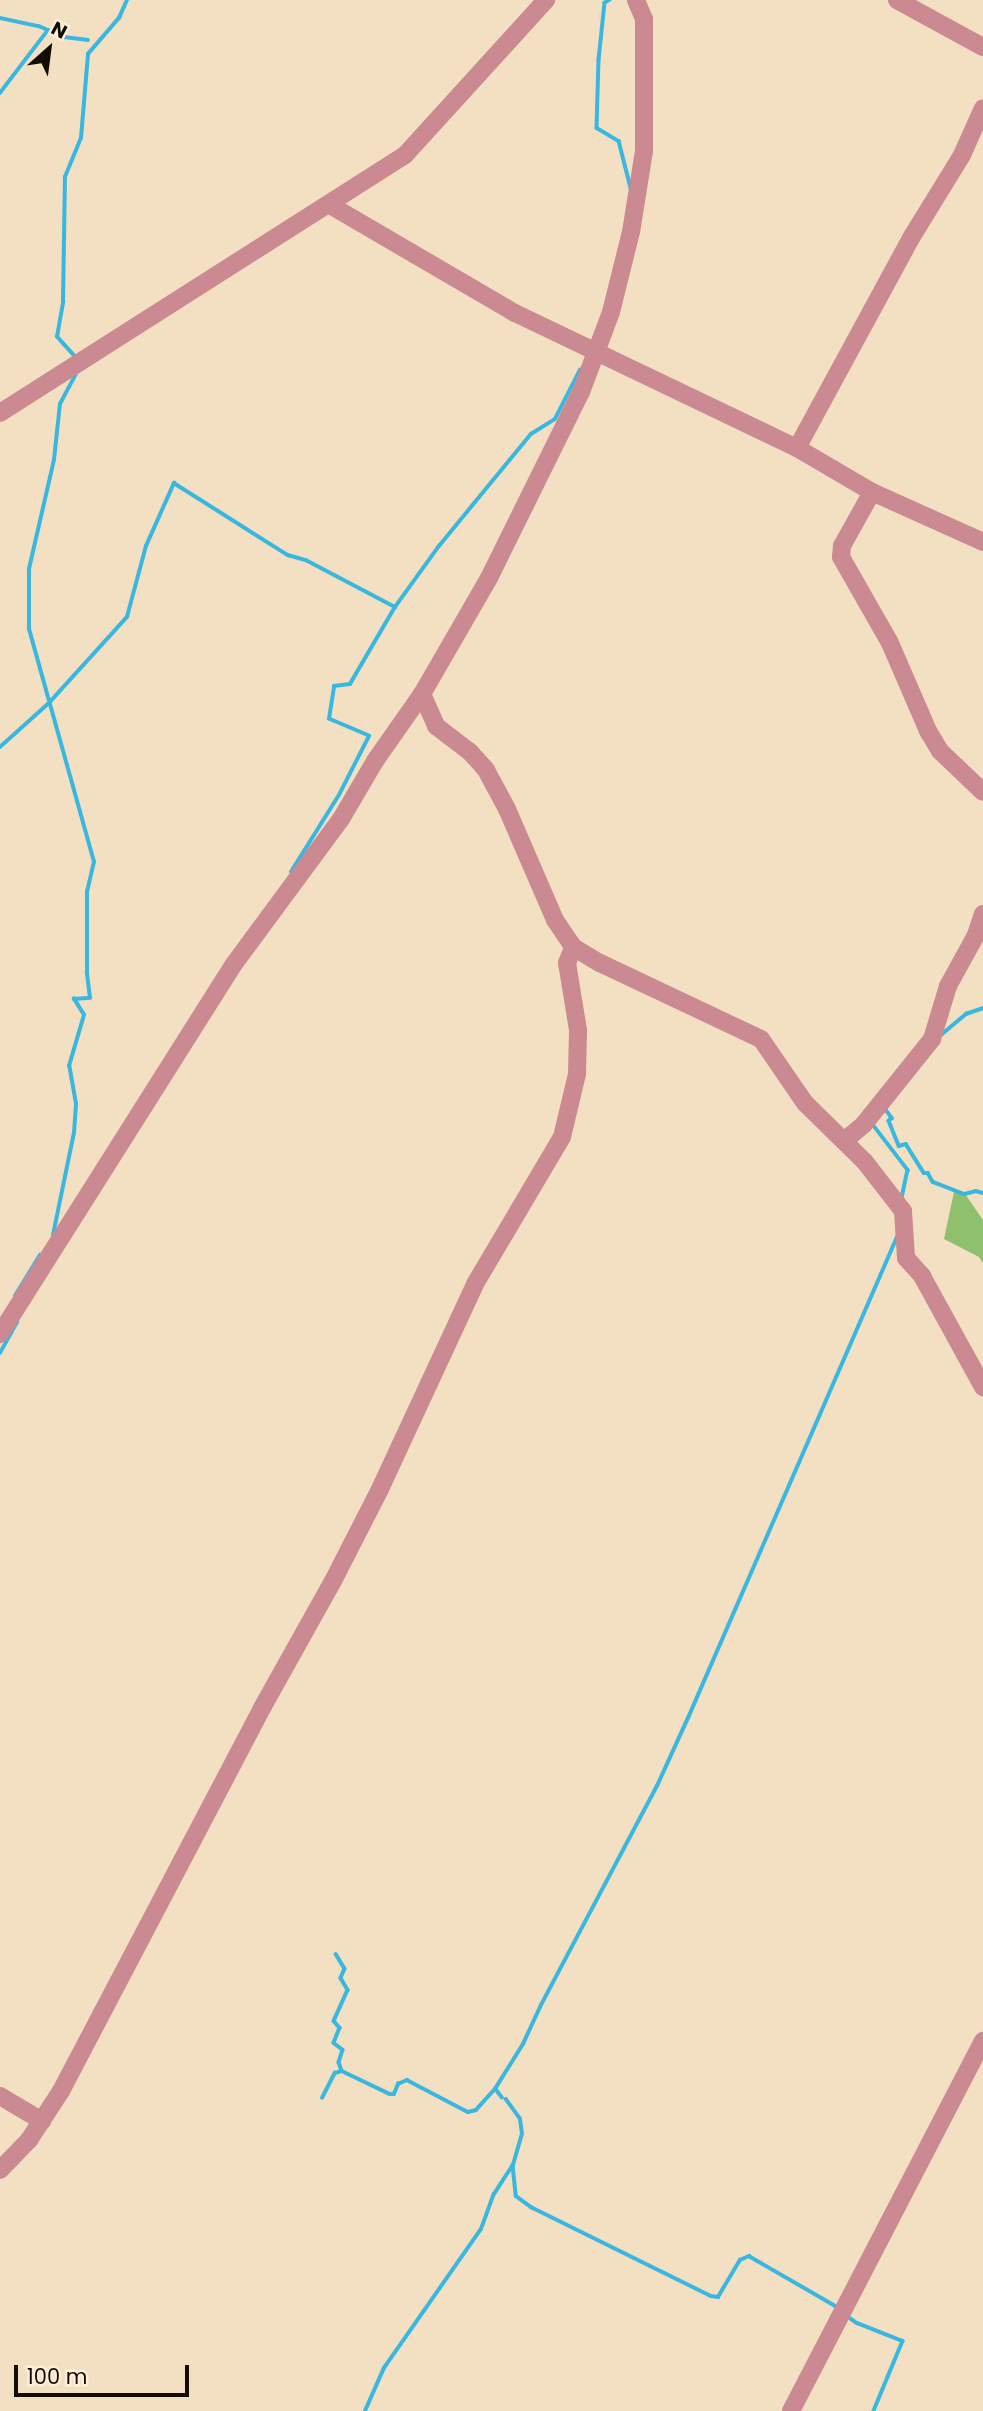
<!DOCTYPE html>
<style>
body{margin:0}
#map{position:relative;width:983px;height:2411px;overflow:hidden;background:#f3e0c3;font-family:Poppins,sans-serif}
div>[style]{position:absolute}
[style*='--x']{left:calc(var(--x)*1px);top:calc(var(--y)*1px);width:calc(var(--w)*1px);rotate:calc(var(--a)*1deg)}
.forest>*{inset:0;background:#8fc06e}
.stream>*{height:3.5px;margin:-1.75px;padding:0 1.75px;transform-origin:1.75px;border-radius:1.75px;background:#39b7df}
.minor>*{height:18px;margin:-9px;padding:0 9px;transform-origin:9px;border-radius:9px;background:#cb8991}
span{translate:-50% -50%;white-space:nowrap;text-align:center;line-height:1.15;-webkit-text-stroke:6px #feeed7;paint-order:stroke}
.north{position:absolute;left:14px;top:14px;width:70px;height:70px;-webkit-text-stroke:5px #feeed7;paint-order:stroke;rotate:28deg;font-size:19px;font-weight:700;line-height:28px;text-align:center;color:#120c03}
.north::after{content:'';display:block;margin:auto;width:24px;height:32px;background:#120c03;clip-path:polygon(50% 0,100% 100%,50% 72%,0 100%)}
.scale{position:absolute;left:14px;top:2365px;width:175px;height:32px;box-sizing:border-box;border:4px solid #120c03;border-top:0;padding-left:9px;font-size:21px;line-height:24px;white-space:nowrap;color:#120c03;-webkit-text-stroke:5px #feeed7;paint-order:stroke}
</style>
<div id="map">
<div class="forest">
<div style="clip-path:polygon(954px 1192px,965px 1194px,983px 1220px,983px 1263px,979px 1257px,944px 1239px)"></div>
</div>
<div class="stream">
<div style="--x:610;--y:0;--w:6;--a:149"></div>
<div style="--x:605;--y:3;--w:57;--a:96"></div>
<div style="--x:599;--y:60;--w:68;--a:91.7"></div>
<div style="--x:597;--y:128;--w:26;--a:31"></div>
<div style="--x:619;--y:141;--w:49;--a:75.7"></div>
<div style="--x:0;--y:18;--w:40;--a:12"></div>
<div style="--x:39;--y:26;--w:27;--a:24"></div>
<div style="--x:64;--y:37;--w:24;--a:7"></div>
<div style="--x:0;--y:93;--w:79;--a:-52.7"></div>
<div style="--x:76;--y:358;--w:28;--a:-132"></div>
<div style="--x:57;--y:337;--w:36;--a:-80"></div>
<div style="--x:63;--y:302;--w:125;--a:-89.1"></div>
<div style="--x:65;--y:177;--w:42;--a:-67.7"></div>
<div style="--x:81;--y:138;--w:84;--a:-85.2"></div>
<div style="--x:88;--y:54;--w:48;--a:-49.3"></div>
<div style="--x:119;--y:18;--w:20;--a:-66"></div>
<div style="--x:0;--y:747;--w:66;--a:-41.9"></div>
<div style="--x:49;--y:703;--w:116;--a:-47.8"></div>
<div style="--x:127;--y:617;--w:73;--a:-75"></div>
<div style="--x:146;--y:546;--w:69;--a:-66"></div>
<div style="--x:174;--y:483;--w:135;--a:32.3"></div>
<div style="--x:288;--y:555;--w:19;--a:16"></div>
<div style="--x:306;--y:560;--w:101;--a:27.8"></div>
<div style="--x:291;--y:872;--w:91;--a:-58.1"></div>
<div style="--x:339;--y:795;--w:66;--a:-63"></div>
<div style="--x:369;--y:736;--w:43;--a:-157"></div>
<div style="--x:329;--y:719;--w:33;--a:-81"></div>
<div style="--x:334;--y:686;--w:16;--a:-7"></div>
<div style="--x:350;--y:684;--w:89;--a:-59.7"></div>
<div style="--x:395;--y:607;--w:75;--a:-54.2"></div>
<div style="--x:439;--y:546;--w:145;--a:-50.6"></div>
<div style="--x:531;--y:434;--w:28;--a:-32"></div>
<div style="--x:555;--y:419;--w:55;--a:-63"></div>
<div style="--x:941;--y:1035;--w:33;--a:-40"></div>
<div style="--x:966;--y:1014;--w:18;--a:-19"></div>
<div style="--x:884;--y:1107;--w:14;--a:54"></div>
<div style="--x:892;--y:1118;--w:4;--a:135"></div>
<div style="--x:889;--y:1121;--w:27;--a:68"></div>
<div style="--x:899;--y:1146;--w:7;--a:-16"></div>
<div style="--x:906;--y:1144;--w:34;--a:58"></div>
<div style="--x:924;--y:1173;--w:4;--a:0"></div>
<div style="--x:928;--y:1173;--w:10;--a:61"></div>
<div style="--x:933;--y:1182;--w:34;--a:21"></div>
<div style="--x:871;--y:1122;--w:61;--a:52.4"></div>
<div style="--x:908;--y:1170;--w:30;--a:102"></div>
<div style="--x:965;--y:1194;--w:11;--a:-15"></div>
<div style="--x:976;--y:1191;--w:7;--a:16"></div>
<div style="--x:53;--y:1235;--w:104;--a:-78.4"></div>
<div style="--x:74;--y:1133;--w:29;--a:-86"></div>
<div style="--x:76;--y:1104;--w:39;--a:-100"></div>
<div style="--x:69;--y:1066;--w:53;--a:-73.6"></div>
<div style="--x:84;--y:1015;--w:19;--a:-122"></div>
<div style="--x:74;--y:999;--w:16;--a:-4"></div>
<div style="--x:90;--y:998;--w:26;--a:-97"></div>
<div style="--x:87;--y:972;--w:80;--a:-90"></div>
<div style="--x:87;--y:892;--w:31;--a:-77"></div>
<div style="--x:94;--y:862;--w:242;--a:-105.6"></div>
<div style="--x:29;--y:629;--w:60;--a:-90"></div>
<div style="--x:29;--y:569;--w:112;--a:-77.1"></div>
<div style="--x:54;--y:460;--w:56;--a:-83.9"></div>
<div style="--x:60;--y:404;--w:34;--a:-62"></div>
<div style="--x:15;--y:1296;--w:48;--a:-58.6"></div>
<div style="--x:0;--y:1353;--w:35;--a:-61"></div>
<div style="--x:336;--y:1954;--w:17;--a:59"></div>
<div style="--x:345;--y:1969;--w:10;--a:114"></div>
<div style="--x:341;--y:1978;--w:14;--a:60"></div>
<div style="--x:348;--y:1990;--w:34;--a:114"></div>
<div style="--x:334;--y:2021;--w:9;--a:49"></div>
<div style="--x:340;--y:2028;--w:16;--a:112"></div>
<div style="--x:334;--y:2043;--w:11;--a:38"></div>
<div style="--x:343;--y:2050;--w:13;--a:108"></div>
<div style="--x:339;--y:2062;--w:9;--a:72"></div>
<div style="--x:342;--y:2071;--w:53;--a:25.6"></div>
<div style="--x:390;--y:2094;--w:4;--a:0"></div>
<div style="--x:394;--y:2094;--w:11;--a:-68"></div>
<div style="--x:398;--y:2084;--w:10;--a:-24"></div>
<div style="--x:407;--y:2080;--w:69;--a:27.7"></div>
<div style="--x:468;--y:2112;--w:8;--a:-14"></div>
<div style="--x:476;--y:2110;--w:28;--a:-48"></div>
<div style="--x:322;--y:2098;--w:28;--a:-63"></div>
<div style="--x:335;--y:2073;--w:7;--a:-16"></div>
<div style="--x:502;--y:2098;--w:11;--a:-128"></div>
<div style="--x:495;--y:2089;--w:53;--a:-58.1"></div>
<div style="--x:523;--y:2044;--w:43;--a:-65.2"></div>
<div style="--x:541;--y:2005;--w:248;--a:-62.1"></div>
<div style="--x:657;--y:1786;--w:75;--a:-65.5"></div>
<div style="--x:688;--y:1718;--w:524;--a:-66.51"></div>
<div style="--x:513;--y:2165;--w:31;--a:84"></div>
<div style="--x:516;--y:2196;--w:19;--a:36"></div>
<div style="--x:531;--y:2207;--w:201;--a:26.3"></div>
<div style="--x:711;--y:2296;--w:7;--a:8"></div>
<div style="--x:718;--y:2297;--w:43;--a:-59.3"></div>
<div style="--x:740;--y:2260;--w:10;--a:-24"></div>
<div style="--x:749;--y:2256;--w:104;--a:30"></div>
<div style="--x:847;--y:2316;--w:12;--a:35"></div>
<div style="--x:857;--y:2323;--w:49;--a:21.4"></div>
<div style="--x:903;--y:2341;--w:76;--a:112.5"></div>
<div style="--x:365;--y:2411;--w:47;--a:-66.2"></div>
<div style="--x:384;--y:2368;--w:169;--a:-55.1"></div>
<div style="--x:481;--y:2229;--w:37;--a:-70"></div>
<div style="--x:494;--y:2194;--w:35;--a:-57"></div>
<div style="--x:513;--y:2165;--w:32;--a:-74"></div>
<div style="--x:522;--y:2134;--w:15;--a:-98"></div>
<div style="--x:520;--y:2119;--w:24;--a:-126"></div>
</div>
<div class="minor">
<div style="--x:897;--y:0;--w:98;--a:28.7"></div>
<div style="--x:330;--y:205;--w:214;--a:30.3"></div>
<div style="--x:515;--y:313;--w:313;--a:25.6"></div>
<div style="--x:797;--y:448;--w:87;--a:30.4"></div>
<div style="--x:872;--y:492;--w:62;--a:119.1"></div>
<div style="--x:842;--y:546;--w:11;--a:95"></div>
<div style="--x:841;--y:557;--w:99;--a:60.3"></div>
<div style="--x:890;--y:643;--w:96;--a:66.6"></div>
<div style="--x:928;--y:731;--w:23;--a:59"></div>
<div style="--x:940;--y:751;--w:59;--a:43.6"></div>
<div style="--x:0;--y:413;--w:480;--a:-32.5"></div>
<div style="--x:405;--y:155;--w:210;--a:-47.7"></div>
<div style="--x:797;--y:448;--w:239;--a:-61.5"></div>
<div style="--x:911;--y:238;--w:97;--a:-58.4"></div>
<div style="--x:962;--y:155;--w:51;--a:-65.9"></div>
<div style="--x:872;--y:492;--w:122;--a:24.2"></div>
<div style="--x:422;--y:694;--w:35;--a:66"></div>
<div style="--x:436;--y:726;--w:43;--a:37.4"></div>
<div style="--x:470;--y:752;--w:24;--a:48"></div>
<div style="--x:486;--y:770;--w:44;--a:61.7"></div>
<div style="--x:507;--y:809;--w:121;--a:66.6"></div>
<div style="--x:555;--y:920;--w:32;--a:56"></div>
<div style="--x:573;--y:947;--w:31;--a:31"></div>
<div style="--x:600;--y:963;--w:178;--a:25.3"></div>
<div style="--x:761;--y:1039;--w:78;--a:55.5"></div>
<div style="--x:805;--y:1103;--w:84;--a:44.5"></div>
<div style="--x:865;--y:1162;--w:62;--a:52.2"></div>
<div style="--x:903;--y:1211;--w:47;--a:86.3"></div>
<div style="--x:906;--y:1258;--w:24;--a:48"></div>
<div style="--x:922;--y:1276;--w:127;--a:61.2"></div>
<div style="--x:844;--y:1141;--w:26;--a:-40"></div>
<div style="--x:864;--y:1124;--w:109;--a:-51.3"></div>
<div style="--x:932;--y:1039;--w:55;--a:-73.2"></div>
<div style="--x:948;--y:986;--w:58;--a:-61.2"></div>
<div style="--x:976;--y:935;--w:22;--a:-72"></div>
<div style="--x:0;--y:1334;--w:438;--a:-57.7"></div>
<div style="--x:234;--y:964;--w:180;--a:-53.6"></div>
<div style="--x:341;--y:819;--w:67;--a:-59.6"></div>
<div style="--x:375;--y:761;--w:82;--a:-55"></div>
<div style="--x:422;--y:694;--w:134;--a:-60"></div>
<div style="--x:489;--y:578;--w:208;--a:-63.7"></div>
<div style="--x:581;--y:392;--w:85;--a:-69.4"></div>
<div style="--x:611;--y:312;--w:82;--a:-76"></div>
<div style="--x:631;--y:232;--w:82;--a:-80.9"></div>
<div style="--x:644;--y:151;--w:132;--a:-90"></div>
<div style="--x:644;--y:19;--w:21;--a:-113"></div>
<div style="--x:0;--y:2096;--w:49;--a:30.8"></div>
<div style="--x:0;--y:2170;--w:42;--a:-46"></div>
<div style="--x:29;--y:2140;--w:59;--a:-56.9"></div>
<div style="--x:61;--y:2091;--w:433;--a:-62.3"></div>
<div style="--x:262;--y:1708;--w:145;--a:-60.8"></div>
<div style="--x:333;--y:1581;--w:103;--a:-62.9"></div>
<div style="--x:380;--y:1489;--w:226;--a:-65.1"></div>
<div style="--x:475;--y:1284;--w:171;--a:-59.4"></div>
<div style="--x:562;--y:1137;--w:65;--a:-76.6"></div>
<div style="--x:577;--y:1074;--w:44;--a:-88.7"></div>
<div style="--x:578;--y:1030;--w:68;--a:-99.3"></div>
<div style="--x:567;--y:963;--w:17;--a:-69"></div>
<div style="--x:791;--y:2411;--w:417;--a:-62.6"></div>
</div>
<div class="north">N</div>
<div class="scale">100 m</div>
</div>
